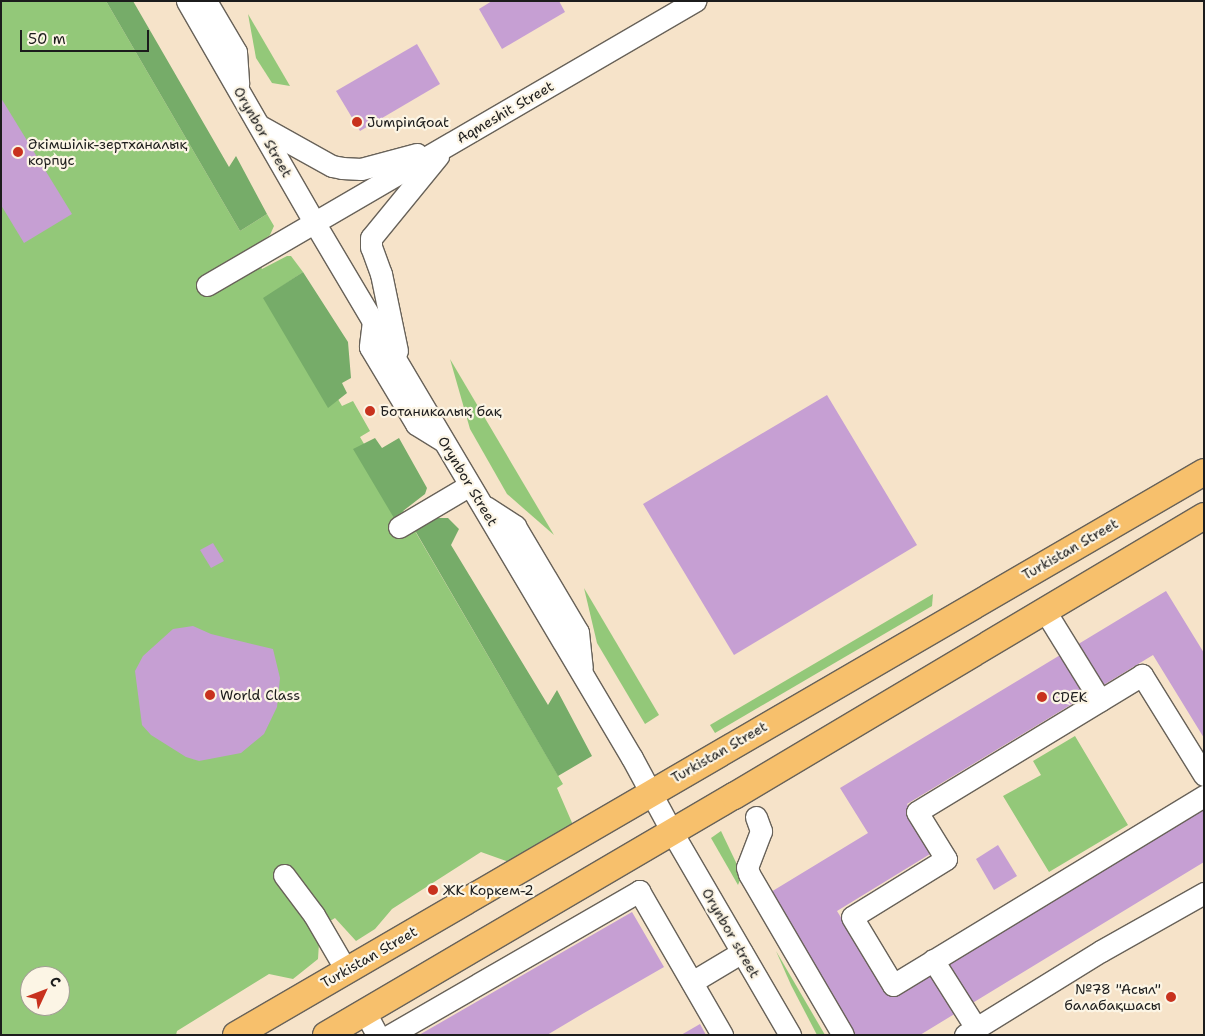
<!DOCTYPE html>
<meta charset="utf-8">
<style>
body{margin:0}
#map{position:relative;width:1205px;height:1036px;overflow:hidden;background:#f6e3c9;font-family:"Shantell Sans",sans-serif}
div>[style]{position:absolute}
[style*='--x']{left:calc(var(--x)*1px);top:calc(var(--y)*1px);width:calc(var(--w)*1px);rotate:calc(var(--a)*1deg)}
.green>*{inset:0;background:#93c879}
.forest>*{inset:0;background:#76ac69}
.building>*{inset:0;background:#c69fd3}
.roads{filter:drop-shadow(1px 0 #686259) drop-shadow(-1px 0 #686259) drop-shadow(0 1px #686259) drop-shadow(0 -1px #686259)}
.minor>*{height:21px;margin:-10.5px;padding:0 10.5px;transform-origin:10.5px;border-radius:10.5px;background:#fff}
.major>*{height:26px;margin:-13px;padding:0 13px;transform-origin:13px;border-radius:13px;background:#f7c06c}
.dots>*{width:14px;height:14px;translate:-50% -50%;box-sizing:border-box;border:2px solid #fcf5e5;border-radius:50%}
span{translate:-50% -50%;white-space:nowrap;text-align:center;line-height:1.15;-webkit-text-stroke:4.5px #fcf5e5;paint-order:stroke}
.street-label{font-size:14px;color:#1c1c1c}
.poi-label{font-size:14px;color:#1c1c1c}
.left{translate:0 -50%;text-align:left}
.right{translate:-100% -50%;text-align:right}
.frame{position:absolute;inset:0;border:2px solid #1c1c1c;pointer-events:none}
.north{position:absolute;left:20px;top:966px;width:50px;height:50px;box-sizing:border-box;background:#fcf5e5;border:1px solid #a29e95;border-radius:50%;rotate:47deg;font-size:14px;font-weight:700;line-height:20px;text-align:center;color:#1c1c1c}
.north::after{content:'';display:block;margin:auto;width:18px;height:22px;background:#c8321e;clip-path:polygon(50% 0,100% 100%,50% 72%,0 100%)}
.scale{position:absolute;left:20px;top:30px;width:129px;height:22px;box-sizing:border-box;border:2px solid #1c1c1c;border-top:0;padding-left:6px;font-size:15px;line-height:18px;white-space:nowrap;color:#1c1c1c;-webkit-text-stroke:4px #fcf5e5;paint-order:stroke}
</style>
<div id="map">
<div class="green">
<div style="clip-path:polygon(evenodd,1px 1px,106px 1px,240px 231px,267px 214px,274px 226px,270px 235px,251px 249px,262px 269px,287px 256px,291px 256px,303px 272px,275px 291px,342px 406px,353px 401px,370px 431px,360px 437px,563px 784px,557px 788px,573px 825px,509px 862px,481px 852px,392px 909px,375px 929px,356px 941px,335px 918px,312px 932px,319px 943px,318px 959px,293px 979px,269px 974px,177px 1031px,176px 1035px,1px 1035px,1px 1px,30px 976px,60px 976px,60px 1006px,30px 1006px,30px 976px)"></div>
<div style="clip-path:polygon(248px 14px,290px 86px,272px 83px,256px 58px)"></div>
<div style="clip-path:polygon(450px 359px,554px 535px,507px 494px,470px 429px)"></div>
<div style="clip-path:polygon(584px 588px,659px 715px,645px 724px,597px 643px)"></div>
<div style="clip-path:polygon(933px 594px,932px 606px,715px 733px,710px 725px)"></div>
<div style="clip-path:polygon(1075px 736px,1128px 825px,1049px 872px,1003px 796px,1041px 775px,1033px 761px)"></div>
<div style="clip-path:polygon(721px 831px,742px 875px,738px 885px,711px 838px)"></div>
<div style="clip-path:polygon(776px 951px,825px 1035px,817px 1035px,791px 985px)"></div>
</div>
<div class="forest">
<div style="clip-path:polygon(106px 1px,133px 1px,229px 167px,236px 156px,267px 214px,240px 231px)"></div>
<div style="clip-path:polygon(303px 272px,348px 342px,351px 378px,342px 383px,347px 393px,328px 408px,263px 298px)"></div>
<div style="clip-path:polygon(375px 438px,382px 448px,399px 438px,427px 488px,425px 494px,394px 518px,353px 449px)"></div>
<div style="clip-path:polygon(429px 518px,448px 518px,459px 529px,451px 545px,548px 705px,557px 690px,592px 756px,558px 776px,413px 527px)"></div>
</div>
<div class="building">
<div style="clip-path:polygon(492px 1px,559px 1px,565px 12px,502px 49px,479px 9px)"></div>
<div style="clip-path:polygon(417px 44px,440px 84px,360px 131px,336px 91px)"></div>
<div style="clip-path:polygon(1px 98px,72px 214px,24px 243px,1px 205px)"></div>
<div style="clip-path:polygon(827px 395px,917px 545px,734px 655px,643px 504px)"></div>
<div style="clip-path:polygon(213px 543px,224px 561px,211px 568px,200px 550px)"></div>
<div style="clip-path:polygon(1166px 591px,1204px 653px,1204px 738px,1153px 655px,907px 804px,935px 851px,837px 911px,888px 994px,1204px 803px,1204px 862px,920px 1035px,854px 1035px,766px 895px,868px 833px,840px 788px)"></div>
<div style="clip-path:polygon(193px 626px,211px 634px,273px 649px,280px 678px,277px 707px,264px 734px,241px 753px,199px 761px,186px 757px,151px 735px,142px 725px,135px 671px,143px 656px,173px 629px)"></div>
<div style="clip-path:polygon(998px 845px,1017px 876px,994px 890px,976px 859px)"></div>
<div style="clip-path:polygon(632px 912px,664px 967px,584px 1013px,547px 1035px,419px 1035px)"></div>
<div style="clip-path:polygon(700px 1024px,706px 1035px,681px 1035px)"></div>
</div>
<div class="roads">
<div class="minor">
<div style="--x:187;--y:1;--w:255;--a:60.1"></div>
<div style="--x:314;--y:222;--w:623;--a:59.32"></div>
<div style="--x:632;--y:758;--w:84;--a:61.6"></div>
<div style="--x:672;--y:832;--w:235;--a:59.8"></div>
<div style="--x:206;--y:1;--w:59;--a:59.5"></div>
<div style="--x:236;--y:52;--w:32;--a:86"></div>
<div style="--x:260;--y:126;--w:82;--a:29.1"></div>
<div style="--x:332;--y:166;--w:10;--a:11"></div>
<div style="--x:342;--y:168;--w:19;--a:3"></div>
<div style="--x:361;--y:169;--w:58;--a:-15"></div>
<div style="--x:207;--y:285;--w:565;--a:-30.2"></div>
<div style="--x:373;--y:321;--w:26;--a:97"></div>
<div style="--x:370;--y:347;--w:90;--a:59.1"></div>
<div style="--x:416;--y:424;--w:31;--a:32"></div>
<div style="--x:397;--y:351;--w:79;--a:-101.7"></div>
<div style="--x:381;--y:274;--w:29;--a:-110"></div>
<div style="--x:371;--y:247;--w:9;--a:-90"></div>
<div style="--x:371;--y:238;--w:106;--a:-50.7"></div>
<div style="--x:486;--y:507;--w:35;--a:33"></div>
<div style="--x:515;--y:526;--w:123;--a:59.3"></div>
<div style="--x:578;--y:632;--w:36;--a:84"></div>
<div style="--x:399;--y:527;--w:82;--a:-30.6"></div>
<div style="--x:1045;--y:611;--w:105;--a:58.3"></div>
<div style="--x:1204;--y:775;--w:118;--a:-121.8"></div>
<div style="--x:1142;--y:675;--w:263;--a:148.7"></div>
<div style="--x:917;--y:812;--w:55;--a:58.3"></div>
<div style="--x:946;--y:859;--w:110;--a:148.3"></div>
<div style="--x:852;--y:917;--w:79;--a:58.9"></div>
<div style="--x:893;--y:985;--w:364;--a:-31.3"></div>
<div style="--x:756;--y:817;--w:15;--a:70"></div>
<div style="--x:761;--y:831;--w:39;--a:111"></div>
<div style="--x:747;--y:867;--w:7;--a:74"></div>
<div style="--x:749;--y:874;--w:186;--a:59.7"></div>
<div style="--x:284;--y:875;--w:50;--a:53.1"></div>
<div style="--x:314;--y:915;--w:64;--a:59.8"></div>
<div style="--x:933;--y:960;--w:80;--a:57.7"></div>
<div style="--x:692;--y:982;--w:58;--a:-31"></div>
<div style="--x:365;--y:1012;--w:26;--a:62"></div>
<div style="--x:390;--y:1035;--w:288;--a:-30"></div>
<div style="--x:639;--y:891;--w:166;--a:60"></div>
<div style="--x:965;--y:1035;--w:160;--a:-31.7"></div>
<div style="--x:1101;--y:951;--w:118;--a:-29.4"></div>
</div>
<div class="major">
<div style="--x:236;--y:1035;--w:1120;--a:-30.18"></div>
<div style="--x:326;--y:1035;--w:473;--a:-30.4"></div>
<div style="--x:734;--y:796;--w:547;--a:-30.78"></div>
</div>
</div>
<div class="dots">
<div style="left:357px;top:122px;background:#c8321e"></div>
<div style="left:18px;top:152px;background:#c8321e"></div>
<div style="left:370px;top:411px;background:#c8321e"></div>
<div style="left:210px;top:695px;background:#c8321e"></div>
<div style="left:1042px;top:697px;background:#c8321e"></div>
<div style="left:433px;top:890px;background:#c8321e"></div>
<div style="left:1171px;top:997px;background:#c8321e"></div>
</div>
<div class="street-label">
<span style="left:505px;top:112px;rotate:-30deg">Aqmeshit Street</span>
<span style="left:263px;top:132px;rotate:60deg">Orynbor Street</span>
<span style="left:468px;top:481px;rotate:59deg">Orynbor Street</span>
<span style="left:1070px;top:549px;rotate:-30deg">Turkistan Street</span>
<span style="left:719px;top:752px;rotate:-30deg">Turkistan Street</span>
<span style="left:731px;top:933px;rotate:60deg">Orynbor street</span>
<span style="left:369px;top:957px;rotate:-30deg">Turkistan Street</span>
</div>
<div class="poi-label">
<span class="left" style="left:367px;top:122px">JumpinGoat</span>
<span class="left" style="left:28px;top:152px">Әкімшілік-зертханалық<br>корпус</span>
<span class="left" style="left:380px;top:411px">Ботаникалық бақ</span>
<span class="left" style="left:220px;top:695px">World Class</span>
<span class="left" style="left:1052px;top:697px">CDEK</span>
<span class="left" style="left:443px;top:890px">ЖК Коркем-2</span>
<span class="right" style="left:1161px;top:997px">№78 "Асыл"<br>балабақшасы</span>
</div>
<div class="frame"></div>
<div class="north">С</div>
<div class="scale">50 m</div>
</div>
